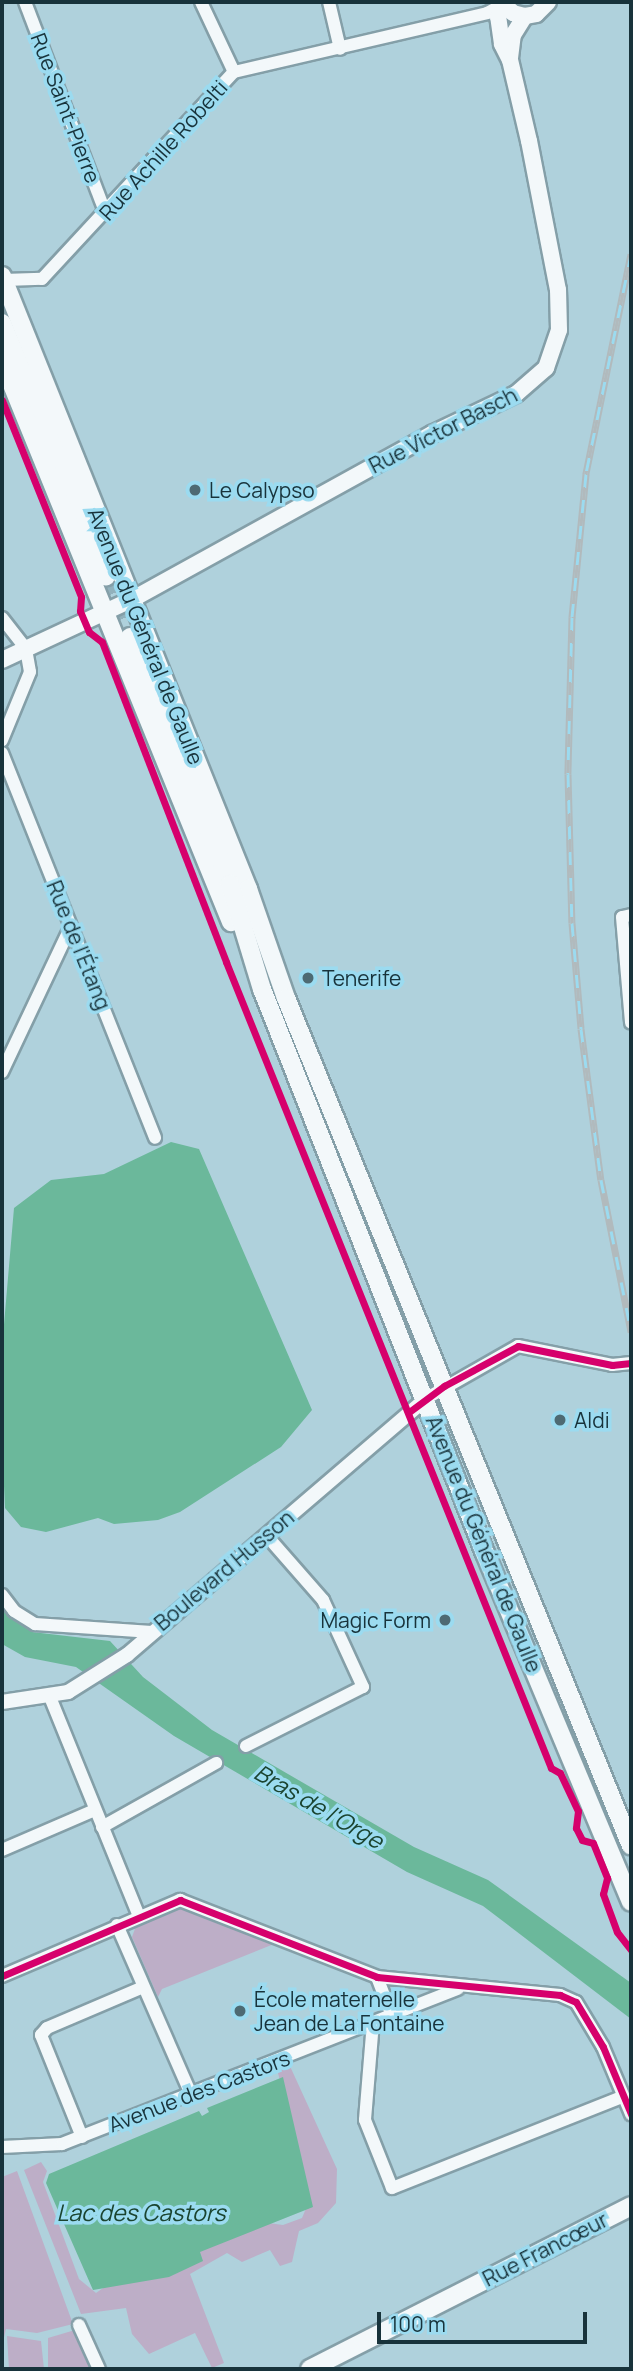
<!DOCTYPE html>
<meta charset="utf-8">
<style>
body{margin:0}
#map{position:relative;width:633px;height:2371px;overflow:hidden;background:#afd1dc;font-family:Manrope,sans-serif}
div>[style]{position:absolute}
[style*='--x']{left:calc(var(--x)*1px);top:calc(var(--y)*1px);width:calc(var(--w)*1px);rotate:calc(var(--a)*1deg)}
.green>*{inset:0;background:#bdaec7}
.water>*{inset:0;background:#6bb89b}
.primary-tunnel>*{height:18px;margin-top:-9px;transform-origin:0;background:repeating-linear-gradient(90deg,#91b1bc 0 18px,transparent 0 27px)}
.roads{filter:drop-shadow(2px 0 #849fa8) drop-shadow(-2px 0 #849fa8) drop-shadow(0 2px #849fa8) drop-shadow(0 -2px #849fa8)}
.minor>*{height:12px;margin:-6px;padding:0 6px;transform-origin:6px;border-radius:6px;background:#f3f8fa}
.tertiary>*{height:14px;margin:-7px;padding:0 7px;transform-origin:7px;border-radius:7px;background:#f3f8fa}
.secondary>*{height:16px;margin:-8px;padding:0 8px;transform-origin:8px;border-radius:8px;background:#f3f8fa}
.primary>*{height:18px;margin:-9px;padding:0 9px;transform-origin:9px;border-radius:9px;background:#f3f8fa}
.rail>*{height:7px;margin-top:-3.5px;transform-origin:0;background:repeating-linear-gradient(90deg,#9bdbf0 0 13px,#b1babd 0 26px);box-sizing:border-box;border-block:2px solid #b1babd}
.cycleway>*{height:7px;margin:-3.5px;padding:0 3.5px;transform-origin:3.5px;border-radius:3.5px;background:#d6006c}
.dots>*{width:19px;height:19px;translate:-50% -50%;box-sizing:border-box;border:4px solid #9bdbf0;border-radius:50%}
span{translate:-50% -50%;white-space:nowrap;text-align:center;line-height:1.15;-webkit-text-stroke:7px #9bdbf0;paint-order:stroke}
.street-label{font-size:21px;color:#18333b}
.poi-label{font-size:21px;color:#18333b}
.left{translate:0 -50%;text-align:left}
.right{translate:-100% -50%;text-align:right}
.water-label{font-size:23px;color:#1b4430;font-style:italic}
.frame{position:absolute;inset:0;border:4px solid #18333b;pointer-events:none}
.scale{position:absolute;left:377px;top:2312px;width:210px;height:32px;box-sizing:border-box;border:4px solid #18333b;border-top:0;padding-left:9px;font-size:21px;line-height:24px;white-space:nowrap;color:#18333b;-webkit-text-stroke:5px #9bdbf0;paint-order:stroke}
</style>
<div id="map">
<div class="green">
<div style="clip-path:polygon(177px 1908px,189px 1909px,274px 1944px,162px 1989px,158px 1997px,132px 1937px,136px 1926px)"></div>
<div style="clip-path:polygon(289px 2064px,337px 2169px,336px 2203px,318px 2223px,299px 2231px,292px 2262px,280px 2266px,270px 2250px,242px 2262px,227px 2253px,190px 2274px,224px 2363px,212px 2368px,195px 2333px,149px 2354px,132px 2334px,126px 2308px,81px 2314px,24px 2170px,41px 2162px,47px 2171px,43px 2182px,79px 2279px,96px 2293px,113px 2281px,268px 2223px,283px 2225px,302px 2218px,310px 2199px,277px 2069px)"></div>
<div style="clip-path:polygon(17px 2171px,73px 2324px,37px 2333px,6px 2329px,2px 2346px,2px 2177px)"></div>
<div style="clip-path:polygon(75px 2330px,95px 2369px,48px 2369px,48px 2338px)"></div>
<div style="clip-path:polygon(7px 2336px,41px 2341px,44px 2369px,9px 2369px)"></div>
</div>
<div class="water">
<div style="clip-path:polygon(171px 1142px,199px 1149px,312px 1410px,281px 1447px,180px 1512px,158px 1520px,114px 1524px,98px 1518px,46px 1532px,21px 1527px,5px 1508px,3px 1464px,3px 1336px,14px 1208px,51px 1180px,104px 1174px)"></div>
<div style="clip-path:polygon(2px 1610px,32px 1632px,110px 1641px,143px 1677px,212px 1730px,414px 1847px,488px 1880px,631px 1983px,631px 2019px,483px 1906px,407px 1872px,174px 1736px,76px 1667px,25px 1657px,2px 1644px)"></div>
<div style="clip-path:polygon(283px 2077px,313px 2207px,200px 2252px,203px 2261px,169px 2277px,93px 2290px,46px 2183px,49px 2174px,199px 2111px,202px 2116px,209px 2112px,207px 2108px)"></div>
</div>
<div class="primary-tunnel">
<div style="--x:106;--y:577;--w:65;--a:68.2"></div>
</div>
<div class="roads">
<div class="minor">
<div style="--x:25;--y:2;--w:227;--a:69.1"></div>
<div style="--x:201;--y:2;--w:77;--a:64.8"></div>
<div style="--x:329;--y:2;--w:48;--a:76.8"></div>
<div style="--x:4;--y:280;--w:38;--a:-2"></div>
<div style="--x:42;--y:279;--w:282;--a:-47.2"></div>
<div style="--x:234;--y:72;--w:260;--a:-13.1"></div>
<div style="--x:487;--y:13;--w:19;--a:-28"></div>
<div style="--x:2;--y:618;--w:39;--a:52"></div>
<div style="--x:26;--y:649;--w:23;--a:80"></div>
<div style="--x:30;--y:672;--w:74;--a:112.4"></div>
<div style="--x:2;--y:753;--w:414;--a:68.3"></div>
<div style="--x:631;--y:915;--w:9;--a:167"></div>
<div style="--x:622;--y:917;--w:106;--a:85.1"></div>
<div style="--x:2;--y:1072;--w:161;--a:-64.7"></div>
<div style="--x:427;--y:1398;--w:105;--a:-29.7"></div>
<div style="--x:518;--y:1346;--w:96;--a:11.4"></div>
<div style="--x:612;--y:1365;--w:19;--a:-6"></div>
<div style="--x:2;--y:1595;--w:20;--a:53"></div>
<div style="--x:14;--y:1611;--w:25;--a:32"></div>
<div style="--x:35;--y:1624;--w:117;--a:3.9"></div>
<div style="--x:50;--y:1697;--w:236;--a:67.9"></div>
<div style="--x:246;--y:1746;--w:131;--a:-26.8"></div>
<div style="--x:363;--y:1687;--w:96;--a:-114.7"></div>
<div style="--x:323;--y:1600;--w:85;--a:-131.2"></div>
<div style="--x:102;--y:1827;--w:131;--a:-29.3"></div>
<div style="--x:2;--y:1850;--w:101;--a:-23.3"></div>
<div style="--x:117;--y:1925;--w:184;--a:66.4"></div>
<div style="--x:2;--y:1976;--w:194;--a:-23.1"></div>
<div style="--x:180;--y:1900;--w:212;--a:21.3"></div>
<div style="--x:377;--y:1977;--w:184;--a:5.6"></div>
<div style="--x:560;--y:1995;--w:17;--a:24"></div>
<div style="--x:576;--y:2002;--w:52;--a:59"></div>
<div style="--x:603;--y:2047;--w:73;--a:67.3"></div>
<div style="--x:377;--y:1977;--w:42;--a:69"></div>
<div style="--x:373;--y:2022;--w:98;--a:94.7"></div>
<div style="--x:365;--y:2120;--w:73;--a:68.3"></div>
<div style="--x:392;--y:2188;--w:247;--a:-21.6"></div>
<div style="--x:82;--y:2137;--w:110;--a:-111.9"></div>
<div style="--x:41;--y:2035;--w:9;--a:-49"></div>
<div style="--x:47;--y:2028;--w:104;--a:-23.1"></div>
<div style="--x:2;--y:2147;--w:60;--a:-2.9"></div>
<div style="--x:62;--y:2144;--w:425;--a:-21.4"></div>
<div style="--x:79;--y:2325;--w:48;--a:65.6"></div>
</div>
<div class="tertiary">
<div style="--x:2;--y:1702;--w:67;--a:-8.6"></div>
<div style="--x:68;--y:1692;--w:70;--a:-32.1"></div>
<div style="--x:127;--y:1655;--w:395;--a:-40.6"></div>
</div>
<div class="secondary">
<div style="--x:502;--y:2;--w:16;--a:45"></div>
<div style="--x:513;--y:13;--w:12;--a:14"></div>
<div style="--x:525;--y:16;--w:11;--a:-10"></div>
<div style="--x:536;--y:14;--w:17;--a:-45"></div>
<div style="--x:510;--y:58;--w:23;--a:-83"></div>
<div style="--x:513;--y:35;--w:22;--a:-58"></div>
<div style="--x:2;--y:660;--w:145;--a:-25"></div>
<div style="--x:133;--y:599;--w:342;--a:-28.9"></div>
<div style="--x:432;--y:434;--w:93;--a:-25.5"></div>
<div style="--x:516;--y:394;--w:40;--a:-41"></div>
<div style="--x:546;--y:368;--w:40;--a:-71.1"></div>
<div style="--x:559;--y:330;--w:40;--a:-91.4"></div>
<div style="--x:558;--y:290;--w:152;--a:-101"></div>
<div style="--x:529;--y:141;--w:83;--a:-103.2"></div>
<div style="--x:510;--y:60;--w:18;--a:-117"></div>
<div style="--x:502;--y:44;--w:27;--a:-98"></div>
<div style="--x:498;--y:17;--w:14;--a:-65"></div>
</div>
<div class="primary">
<div style="--x:2;--y:276;--w:661;--a:68.13"></div>
<div style="--x:248;--y:889;--w:115;--a:70.8"></div>
<div style="--x:286;--y:998;--w:915;--a:67.86"></div>
<div style="--x:2;--y:323;--w:274;--a:67.7"></div>
<div style="--x:2;--y:360;--w:607;--a:67.83"></div>
<div style="--x:130;--y:637;--w:279;--a:67.9"></div>
<div style="--x:230;--y:884;--w:110;--a:73.1"></div>
<div style="--x:262;--y:989;--w:606;--a:68.43"></div>
<div style="--x:485;--y:1553;--w:378;--a:67.3"></div>
<div style="--x:310;--y:2369;--w:360;--a:-26.9"></div>
</div>
</div>
<div class="rail">
<div style="--x:631;--y:254;--w:225;--a:101.6"></div>
<div style="--x:586;--y:474;--w:144;--a:95.6"></div>
<div style="--x:572;--y:617;--w:157;--a:91.5"></div>
<div style="--x:568;--y:774;--w:149;--a:88.5"></div>
<div style="--x:572;--y:923;--w:106;--a:85.1"></div>
<div style="--x:581;--y:1029;--w:152;--a:82.5"></div>
<div style="--x:601;--y:1180;--w:155;--a:78.8"></div>
</div>
<div class="cycleway">
<div style="--x:2;--y:400;--w:212;--a:68.1"></div>
<div style="--x:81;--y:597;--w:14;--a:94"></div>
<div style="--x:80;--y:611;--w:23;--a:67"></div>
<div style="--x:89;--y:632;--w:16;--a:38"></div>
<div style="--x:102;--y:642;--w:343;--a:68.8"></div>
<div style="--x:226;--y:962;--w:869;--a:68.04"></div>
<div style="--x:551;--y:1768;--w:10;--a:29"></div>
<div style="--x:560;--y:1773;--w:42;--a:64.7"></div>
<div style="--x:578;--y:1811;--w:17;--a:97"></div>
<div style="--x:576;--y:1828;--w:13;--a:63"></div>
<div style="--x:582;--y:1840;--w:11;--a:15"></div>
<div style="--x:593;--y:1843;--w:38;--a:68"></div>
<div style="--x:607;--y:1878;--w:16;--a:104"></div>
<div style="--x:603;--y:1894;--w:40;--a:69.8"></div>
<div style="--x:617;--y:1932;--w:23;--a:52"></div>
<div style="--x:409;--y:1412;--w:44;--a:-36.6"></div>
<div style="--x:444;--y:1386;--w:84;--a:-28.4"></div>
<div style="--x:518;--y:1346;--w:96;--a:11.4"></div>
<div style="--x:612;--y:1365;--w:19;--a:-6"></div>
<div style="--x:2;--y:1976;--w:194;--a:-23.1"></div>
<div style="--x:180;--y:1900;--w:212;--a:21.3"></div>
<div style="--x:377;--y:1977;--w:184;--a:5.6"></div>
<div style="--x:560;--y:1995;--w:17;--a:24"></div>
<div style="--x:576;--y:2002;--w:52;--a:59"></div>
<div style="--x:603;--y:2047;--w:73;--a:67.3"></div>
</div>
<div class="dots">
<div style="left:195px;top:490px;background:#4d6a73"></div>
<div style="left:308px;top:978px;background:#4d6a73"></div>
<div style="left:560px;top:1420px;background:#4d6a73"></div>
<div style="left:445px;top:1620px;background:#4d6a73"></div>
<div style="left:240px;top:2011px;background:#4d6a73"></div>
</div>
<div class="street-label">
<span style="left:66px;top:108px;rotate:69deg">Rue Saint-Pierre</span>
<span style="left:163px;top:150px;rotate:-48deg">Rue Achille Robelti</span>
<span style="left:443px;top:430px;rotate:-27deg">Rue Victor Basch</span>
<span style="left:146px;top:636px;rotate:68deg">Avenue du Général de Gaulle</span>
<span style="left:79px;top:945px;rotate:68deg">Rue de l'Étang</span>
<span style="left:484px;top:1544px;rotate:68deg">Avenue du Général de Gaulle</span>
<span style="left:224px;top:1570px;rotate:-40deg">Boulevard Husson</span>
<span style="left:199px;top:2091px;rotate:-21deg">Avenue des Castors</span>
<span style="left:545px;top:2249px;rotate:-27deg">Rue Francœur</span>
</div>
<div class="poi-label">
<span class="left" style="left:209px;top:490px">Le Calypso</span>
<span class="left" style="left:322px;top:978px">Tenerife</span>
<span class="left" style="left:574px;top:1420px">Aldi</span>
<span class="right" style="left:431px;top:1620px">Magic Form</span>
<span class="left" style="left:254px;top:2011px">École maternelle<br>Jean de La Fontaine</span>
</div>
<div class="water-label">
<span style="left:319px;top:1806px;rotate:30deg">Bras de l'Orge</span>
<span style="left:141px;top:2212px">Lac des Castors</span>
</div>
<div class="frame"></div>
<div class="scale">100 m</div>
</div>
